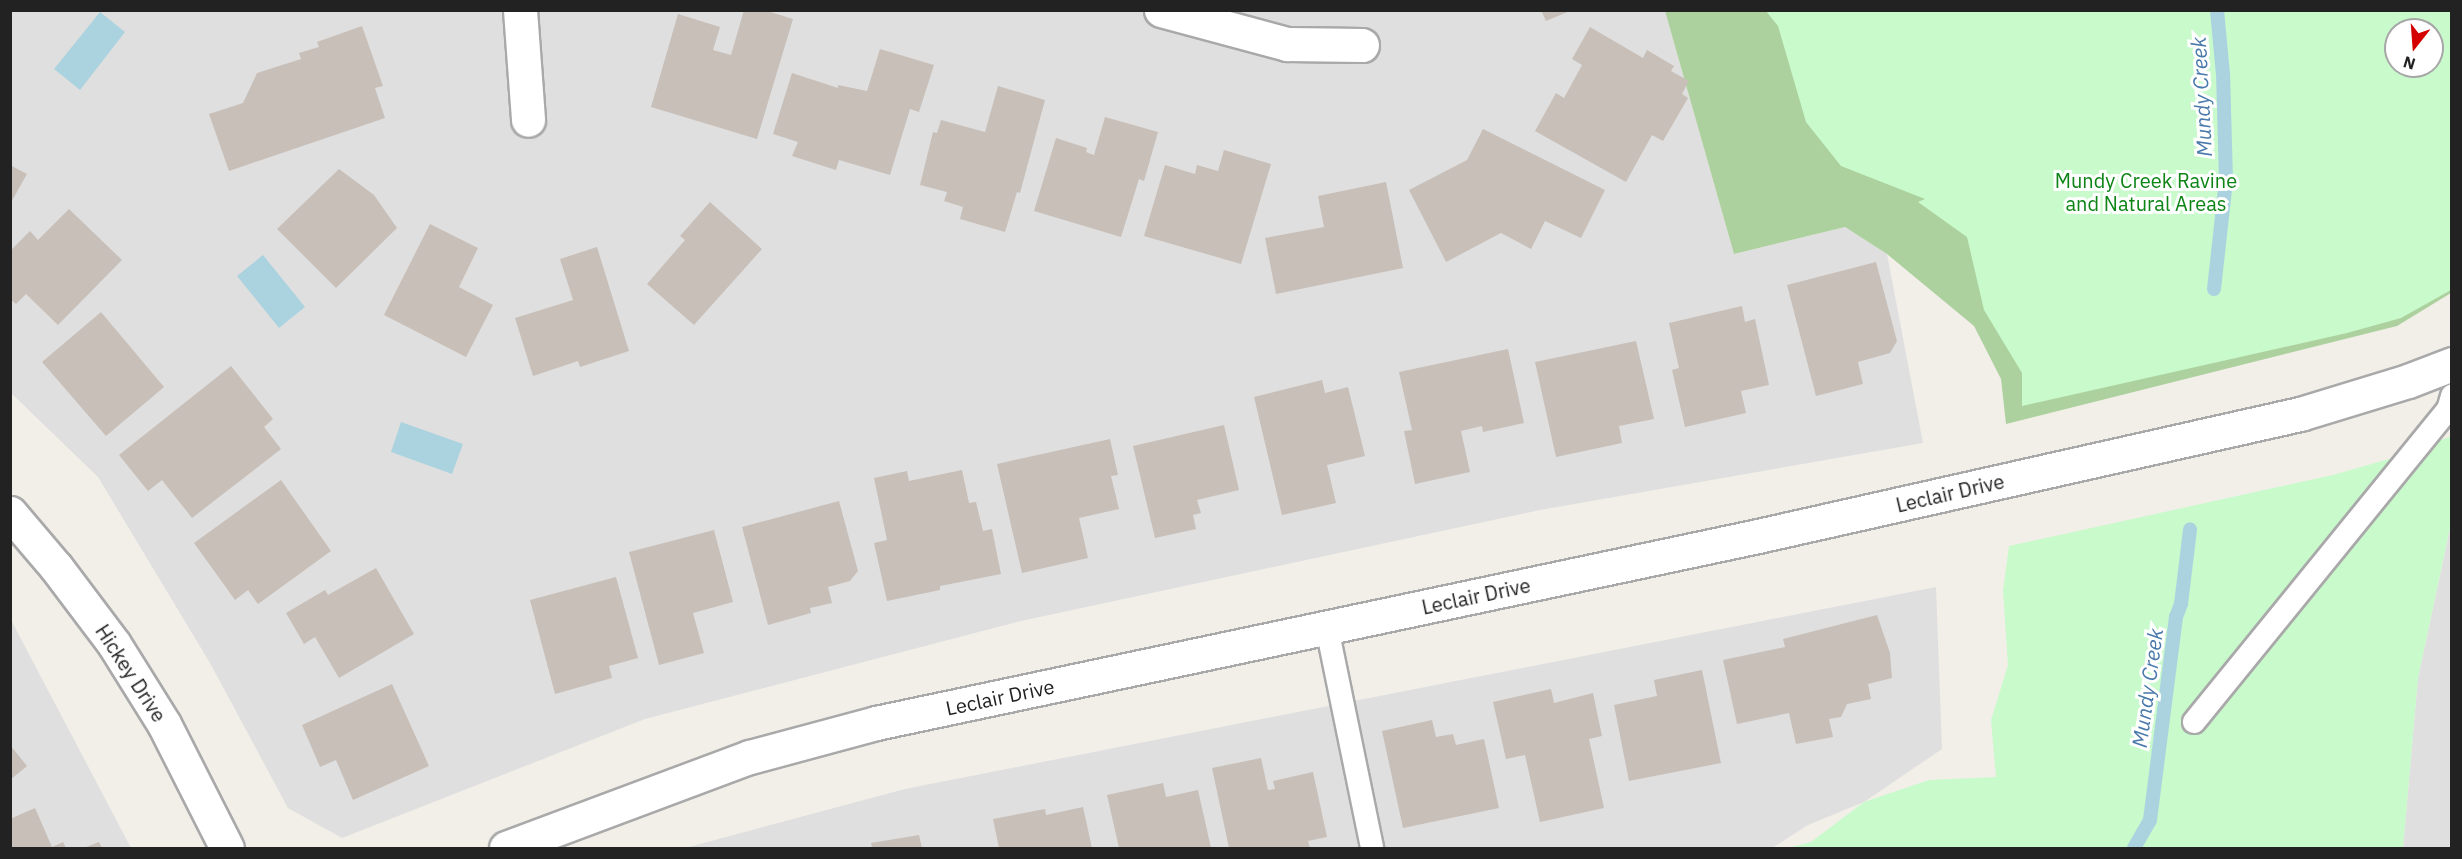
<!DOCTYPE html>
<style>
body{margin:0}
#map{position:relative;width:2462px;height:859px;overflow:hidden;background:#f2efe9;font-family:"IBM Plex Sans",sans-serif}
div>[style]{position:absolute}
[style*='--x']{left:calc(var(--x)*1px);top:calc(var(--y)*1px);width:calc(var(--w)*1px);rotate:calc(var(--a)*1deg)}
.residential>*{inset:0;background:#e0dfdf}
.forest>*{inset:0;background:#add19e}
.park>*{inset:0;background:#c8facc}
.water>*{inset:0;background:#aad3df}
.stream>*{height:14px;margin:-7px;padding:0 7px;transform-origin:7px;border-radius:7px;background:#aad3df}
.building>*{inset:0;background:#c7bfb8}
.roads{filter:drop-shadow(2px 0 #a9a9a9) drop-shadow(-2px 0 #a9a9a9) drop-shadow(0 2px #a9a9a9) drop-shadow(0 -2px #a9a9a9)}
.service>*{height:22px;margin:-11px;padding:0 11px;transform-origin:11px;border-radius:11px;background:#fff}
.minor>*{height:33px;margin:-16.5px;padding:0 16.5px;transform-origin:16.5px;border-radius:16.5px;background:#fff}
.tertiary>*{height:33px;margin:-16.5px;padding:0 16.5px;transform-origin:16.5px;border-radius:16.5px;background:#fff}
span{translate:-50% -50%;white-space:nowrap;text-align:center;line-height:1.15;-webkit-text-stroke:6px #fff;paint-order:stroke}
.park-label{font-size:20px;color:#0c8416}
.street-label{font-size:20px;color:#222}
.water-label{font-size:21px;color:#4a7aab;font-style:italic}
.frame{position:absolute;inset:0;border:12px solid #222;pointer-events:none}
.north{position:absolute;left:2384px;top:18px;width:60px;height:60px;box-sizing:border-box;background:#fff;border:2px solid #a7a7a7;border-radius:50%;rotate:197deg;font-size:16px;font-weight:700;line-height:24px;text-align:center;color:#222}
.north::after{content:'';display:block;margin:auto;width:21px;height:27px;background:#d40000;clip-path:polygon(50% 0,100% 100%,50% 72%,0 100%)}
</style>
<div id="map">
<div class="residential">
<div style="clip-path:polygon(10px 11px,1665px 11px,1734px 254px,1845px 227px,1887px 254px,1923px 443px,1540px 510px,1021px 621px,645px 719px,342px 838px,288px 808px,210px 663px,98px 477px,11px 393px)"></div>
<div style="clip-path:polygon(2451px 524px,2451px 848px,2403px 848px,2418px 678px)"></div>
<div style="clip-path:polygon(1936px 587px,1942px 749px,1864px 802px,1808px 825px,1772px 848px,685px 848px,905px 789px)"></div>
<div style="clip-path:polygon(11px 620px,131px 848px,11px 848px)"></div>
</div>
<div class="forest">
<div style="clip-path:polygon(evenodd,1665px 11px,2451px 11px,2451px 293px,2397px 326px,2006px 424px,2001px 379px,1974px 326px,1887px 254px,1845px 227px,1734px 254px,1665px 11px,2396px 30px,2432px 30px,2432px 66px,2396px 66px,2396px 30px)"></div>
</div>
<div class="park">
<div style="clip-path:polygon(evenodd,1766px 11px,2451px 11px,2451px 290px,2401px 318px,2347px 333px,2022px 406px,2022px 373px,1984px 310px,1967px 237px,1918px 202px,1925px 199px,1841px 166px,1806px 122px,1778px 26px,1766px 11px,2396px 30px,2432px 30px,2432px 66px,2396px 66px,2396px 30px)"></div>
<div style="clip-path:polygon(2451px 436px,2451px 523px,2418px 678px,2403px 848px,1788px 848px,1811px 842px,1864px 802px,1929px 780px,1996px 777px,1991px 720px,2008px 665px,2003px 591px,2009px 546px,2333px 475px,2410px 453px)"></div>
</div>
<div class="water">
<div style="clip-path:polygon(100px 12px,125px 32px,80px 90px,54px 69px)"></div>
<div style="clip-path:polygon(263px 255px,305px 307px,279px 328px,237px 276px)"></div>
<div style="clip-path:polygon(401px 422px,463px 444px,452px 474px,391px 452px)"></div>
</div>
<div class="stream">
<div style="--x:2214;--y:289;--w:110;--a:-83.7"></div>
<div style="--x:2226;--y:180;--w:106;--a:-91.6"></div>
<div style="--x:2223;--y:74;--w:64;--a:-95.4"></div>
<div style="--x:2134;--y:848;--w:32;--a:-60"></div>
<div style="--x:2150;--y:820;--w:205;--a:-82.7"></div>
<div style="--x:2176;--y:617;--w:14;--a:-69"></div>
<div style="--x:2181;--y:604;--w:75;--a:-83.1"></div>
</div>
<div class="building">
<div style="clip-path:polygon(744px 10px,764px 10px,793px 19px,757px 139px,651px 107px,678px 14px,720px 27px,713px 50px,731px 55px)"></div>
<div style="clip-path:polygon(1541px 10px,1570px 10px,1570px 11px,1546px 21px)"></div>
<div style="clip-path:polygon(362px 26px,383px 86px,375px 88px,385px 118px,229px 171px,209px 114px,243px 103px,257px 73px,301px 59px,299px 53px,319px 47px,317px 42px)"></div>
<div style="clip-path:polygon(1590px 27px,1643px 58px,1647px 50px,1674px 66px,1671px 71px,1689px 81px,1682px 94px,1688px 98px,1663px 141px,1652px 135px,1626px 182px,1535px 131px,1556px 93px,1564px 98px,1582px 65px,1572px 59px)"></div>
<div style="clip-path:polygon(880px 49px,934px 65px,919px 112px,910px 109px,890px 175px,839px 160px,836px 170px,792px 156px,798px 142px,773px 134px,792px 73px,838px 88px,838px 85px,867px 91px)"></div>
<div style="clip-path:polygon(998px 86px,1045px 100px,1020px 193px,1017px 192px,1005px 232px,960px 219px,963px 207px,944px 201px,947px 192px,920px 185px,933px 132px,937px 133px,941px 120px,985px 132px)"></div>
<div style="clip-path:polygon(1105px 117px,1158px 132px,1144px 181px,1139px 179px,1121px 237px,1034px 211px,1056px 138px,1087px 148px,1086px 152px,1094px 155px)"></div>
<div style="clip-path:polygon(1483px 129px,1605px 190px,1581px 238px,1545px 221px,1531px 249px,1501px 233px,1446px 262px,1409px 190px,1467px 160px)"></div>
<div style="clip-path:polygon(1224px 150px,1271px 164px,1241px 264px,1144px 236px,1165px 165px,1195px 174px,1197px 165px,1218px 171px)"></div>
<div style="clip-path:polygon(10px 165px,27px 174px,10px 204px)"></div>
<div style="clip-path:polygon(339px 169px,374px 195px,397px 228px,336px 288px,277px 229px)"></div>
<div style="clip-path:polygon(1386px 182px,1403px 268px,1276px 294px,1265px 238px,1324px 227px,1318px 196px)"></div>
<div style="clip-path:polygon(710px 202px,762px 249px,694px 325px,647px 284px,685px 240px,680px 236px)"></div>
<div style="clip-path:polygon(69px 209px,122px 260px,58px 325px,26px 294px,16px 304px,10px 299px,10px 251px,30px 231px,38px 240px)"></div>
<div style="clip-path:polygon(430px 224px,478px 248px,459px 287px,493px 305px,466px 357px,384px 315px)"></div>
<div style="clip-path:polygon(597px 247px,629px 351px,580px 367px,578px 361px,533px 376px,515px 318px,573px 300px,560px 259px)"></div>
<div style="clip-path:polygon(1876px 262px,1897px 341px,1890px 353px,1858px 362px,1863px 384px,1816px 396px,1787px 285px)"></div>
<div style="clip-path:polygon(1742px 306px,1745px 322px,1755px 319px,1769px 385px,1741px 391px,1746px 413px,1685px 427px,1672px 370px,1679px 368px,1669px 323px)"></div>
<div style="clip-path:polygon(101px 312px,164px 387px,106px 436px,42px 362px)"></div>
<div style="clip-path:polygon(1636px 341px,1654px 419px,1619px 426px,1622px 443px,1556px 457px,1535px 362px)"></div>
<div style="clip-path:polygon(1508px 349px,1524px 423px,1483px 432px,1482px 426px,1461px 431px,1470px 472px,1415px 484px,1404px 431px,1412px 430px,1399px 372px)"></div>
<div style="clip-path:polygon(231px 366px,273px 419px,264px 427px,281px 449px,192px 518px,162px 480px,148px 491px,119px 455px)"></div>
<div style="clip-path:polygon(1322px 380px,1325px 393px,1348px 387px,1365px 456px,1327px 465px,1336px 503px,1282px 515px,1254px 397px)"></div>
<div style="clip-path:polygon(1224px 425px,1239px 490px,1197px 500px,1201px 513px,1193px 515px,1196px 529px,1155px 538px,1133px 446px)"></div>
<div style="clip-path:polygon(1110px 439px,1118px 475px,1111px 476px,1119px 509px,1079px 518px,1088px 558px,1022px 573px,997px 464px)"></div>
<div style="clip-path:polygon(962px 470px,969px 503px,976px 502px,983px 531px,992px 529px,1001px 574px,940px 586px,940px 590px,887px 601px,874px 543px,887px 540px,874px 478px,907px 471px,909px 481px)"></div>
<div style="clip-path:polygon(281px 480px,331px 551px,258px 604px,248px 590px,235px 600px,194px 543px)"></div>
<div style="clip-path:polygon(839px 501px,858px 571px,850px 581px,828px 587px,832px 603px,810px 608px,811px 613px,768px 625px,742px 527px)"></div>
<div style="clip-path:polygon(714px 530px,733px 602px,693px 613px,704px 653px,659px 665px,629px 552px)"></div>
<div style="clip-path:polygon(376px 568px,414px 634px,339px 678px,315px 637px,304px 644px,286px 613px,325px 590px,328px 595px)"></div>
<div style="clip-path:polygon(616px 577px,638px 658px,609px 666px,612px 678px,555px 694px,530px 600px)"></div>
<div style="clip-path:polygon(1877px 615px,1890px 653px,1892px 678px,1868px 684px,1871px 699px,1847px 704px,1841px 717px,1829px 719px,1833px 737px,1796px 744px,1789px 713px,1737px 724px,1723px 660px,1785px 647px,1783px 639px)"></div>
<div style="clip-path:polygon(1702px 670px,1721px 763px,1629px 781px,1614px 705px,1657px 696px,1654px 680px)"></div>
<div style="clip-path:polygon(392px 684px,429px 766px,353px 800px,336px 760px,320px 767px,302px 725px)"></div>
<div style="clip-path:polygon(1551px 689px,1554px 703px,1593px 693px,1602px 736px,1589px 739px,1604px 808px,1540px 822px,1525px 755px,1506px 759px,1493px 702px)"></div>
<div style="clip-path:polygon(1432px 720px,1436px 737px,1453px 734px,1456px 745px,1484px 739px,1499px 808px,1403px 828px,1382px 731px)"></div>
<div style="clip-path:polygon(10px 745px,27px 766px,10px 780px)"></div>
<div style="clip-path:polygon(1261px 758px,1268px 790px,1275px 789px,1273px 781px,1313px 772px,1327px 837px,1308px 841px,1310px 848px,1229px 848px,1212px 768px)"></div>
<div style="clip-path:polygon(1163px 783px,1166px 797px,1198px 790px,1211px 848px,1119px 848px,1107px 795px)"></div>
<div style="clip-path:polygon(1083px 807px,1092px 848px,999px 848px,993px 819px,1045px 809px,1046px 815px)"></div>
<div style="clip-path:polygon(35px 808px,52px 847px,63px 842px,66px 848px,10px 848px,10px 819px)"></div>
<div style="clip-path:polygon(919px 835px,922px 848px,872px 848px,871px 843px)"></div>
<div style="clip-path:polygon(99px 842px,102px 848px,84px 848px)"></div>
</div>
<div class="roads">
<div class="service">
<div style="--x:1327;--y:628;--w:225;--a:78.4"></div>
<div style="--x:2194;--y:722;--w:402;--a:-50.9"></div>
<div style="--x:2448;--y:410;--w:15;--a:-74"></div>
</div>
<div class="minor">
<div style="--x:520;--y:10;--w:110;--a:85.8"></div>
<div style="--x:1161;--y:10;--w:131;--a:15.1"></div>
<div style="--x:1287;--y:44;--w:75;--a:0.8"></div>
</div>
<div class="tertiary">
<div style="--x:10;--y:513;--w:71;--a:49.6"></div>
<div style="--x:56;--y:567;--w:96;--a:53"></div>
<div style="--x:114;--y:644;--w:94;--a:58"></div>
<div style="--x:164;--y:724;--w:139;--a:63.1"></div>
<div style="--x:506;--y:848;--w:260;--a:-20.5"></div>
<div style="--x:750;--y:757;--w:131;--a:-15.1"></div>
<div style="--x:876;--y:723;--w:902;--a:-11.97"></div>
<div style="--x:1758;--y:536;--w:556;--a:-12.69"></div>
<div style="--x:2300;--y:414;--w:113;--a:-17"></div>
<div style="--x:2408;--y:381;--w:47;--a:-21.1"></div>
</div>
</div>
<div class="park-label">
<span style="left:2146px;top:192px">Mundy Creek Ravine<br>and Natural Areas</span>
</div>
<div class="street-label">
<span style="left:1950px;top:493px;rotate:-13deg">Leclair Drive</span>
<span style="left:1476px;top:596px;rotate:-12deg">Leclair Drive</span>
<span style="left:131px;top:673px;rotate:57deg">Hickey Drive</span>
<span style="left:1000px;top:697px;rotate:-12deg">Leclair Drive</span>
</div>
<div class="water-label">
<span style="left:2201px;top:97px;rotate:-93deg">Mundy Creek</span>
<span style="left:2147px;top:688px;rotate:-82deg">Mundy Creek</span>
</div>
<div class="frame"></div>
<div class="north">N</div>
</div>
